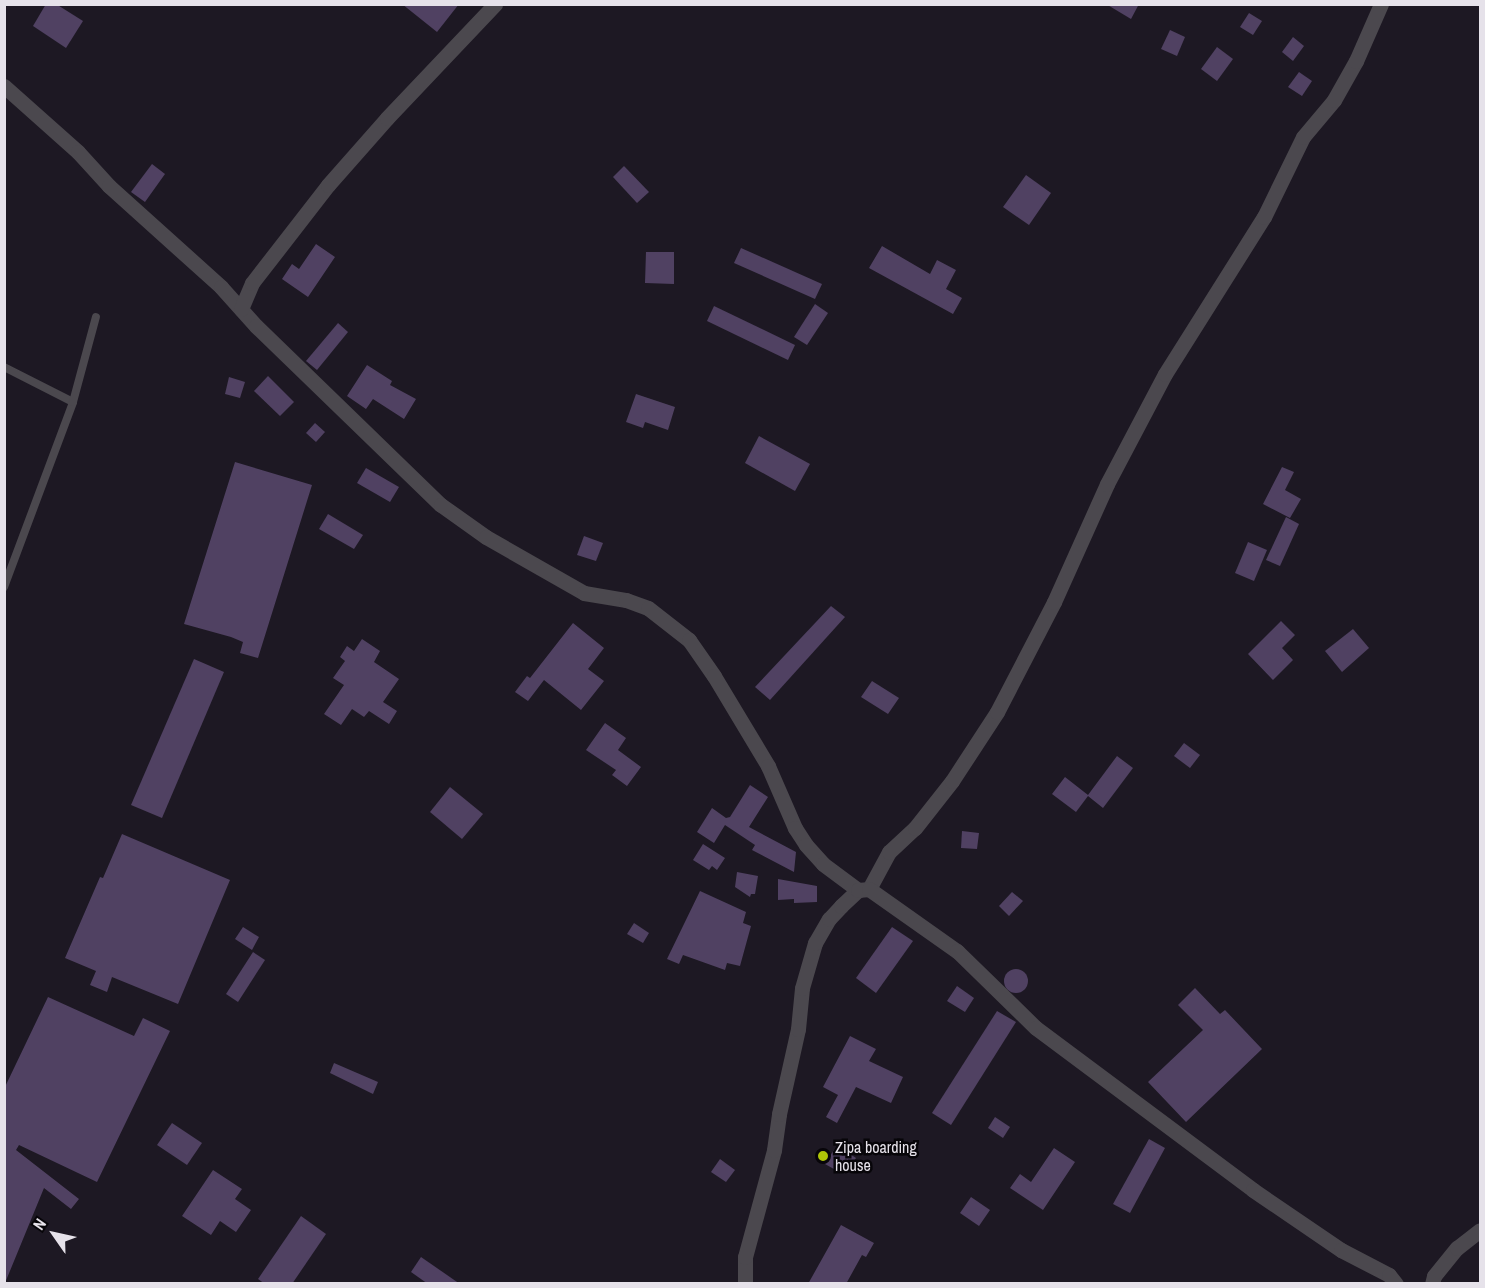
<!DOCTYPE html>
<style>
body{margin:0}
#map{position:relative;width:1485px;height:1288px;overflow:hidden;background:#1d1823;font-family:"Archivo Narrow",sans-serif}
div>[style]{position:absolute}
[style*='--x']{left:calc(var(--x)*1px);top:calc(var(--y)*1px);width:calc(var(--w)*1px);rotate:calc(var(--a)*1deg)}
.building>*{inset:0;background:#504162}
.round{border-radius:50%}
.service>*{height:8px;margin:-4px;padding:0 4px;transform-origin:4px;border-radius:4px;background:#4b484e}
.minor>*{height:15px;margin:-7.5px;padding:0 7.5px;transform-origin:7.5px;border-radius:7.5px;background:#4b484e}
.dots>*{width:16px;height:16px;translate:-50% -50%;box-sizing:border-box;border:3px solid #070509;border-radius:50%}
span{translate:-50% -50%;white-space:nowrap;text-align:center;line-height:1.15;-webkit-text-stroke:5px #070509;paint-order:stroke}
.poi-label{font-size:16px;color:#e6e2ea}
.left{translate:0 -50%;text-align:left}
.frame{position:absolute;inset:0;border:6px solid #e6e2ea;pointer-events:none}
.north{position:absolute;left:24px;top:1204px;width:60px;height:60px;-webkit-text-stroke:4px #070509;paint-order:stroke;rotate:304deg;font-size:16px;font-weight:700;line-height:24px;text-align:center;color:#e6e2ea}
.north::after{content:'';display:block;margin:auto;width:21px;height:27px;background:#e6e2ea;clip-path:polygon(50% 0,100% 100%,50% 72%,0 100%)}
</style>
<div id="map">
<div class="building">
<div style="clip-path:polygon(46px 4px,56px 4px,83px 21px,66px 48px,33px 26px)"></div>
<div style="clip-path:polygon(402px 4px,459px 4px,437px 32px)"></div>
<div style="clip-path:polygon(1106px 4px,1139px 4px,1131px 19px)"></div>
<div style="clip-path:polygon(1249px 13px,1262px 21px,1253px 35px,1240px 27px)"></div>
<div style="clip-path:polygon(1170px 30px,1185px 37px,1177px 56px,1161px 49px)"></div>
<div style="clip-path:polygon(1293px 37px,1304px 46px,1293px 61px,1282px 52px)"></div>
<div style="clip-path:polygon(1217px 47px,1233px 59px,1217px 81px,1201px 69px)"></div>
<div style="clip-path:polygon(1299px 72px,1312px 81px,1302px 96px,1288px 87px)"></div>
<div style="clip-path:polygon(152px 164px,165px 174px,145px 202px,131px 192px)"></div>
<div style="clip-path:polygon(624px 166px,649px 192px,637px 203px,613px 177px)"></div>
<div style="clip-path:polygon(1026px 175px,1051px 193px,1029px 225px,1003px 207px)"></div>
<div style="clip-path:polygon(316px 244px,335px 257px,308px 297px,282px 279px,292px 264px,299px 269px)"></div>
<div style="clip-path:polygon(882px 246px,930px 274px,937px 260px,956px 270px,946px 289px,962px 298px,953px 314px,869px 268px)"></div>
<div style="clip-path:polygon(741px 248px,822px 284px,815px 299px,734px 263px)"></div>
<div style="clip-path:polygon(646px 252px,674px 252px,674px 284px,645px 283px)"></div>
<div style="clip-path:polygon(815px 304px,828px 313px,807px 345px,794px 337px)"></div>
<div style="clip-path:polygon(714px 306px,795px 345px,788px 360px,707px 321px)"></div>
<div style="clip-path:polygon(338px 323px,348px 332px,317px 370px,306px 361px)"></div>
<div style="clip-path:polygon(367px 365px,392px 381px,390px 385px,416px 399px,404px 419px,373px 399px,366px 409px,347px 396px)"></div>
<div style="clip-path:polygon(268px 376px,294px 402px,280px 416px,254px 391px)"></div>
<div style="clip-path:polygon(229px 377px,245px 382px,240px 398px,225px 394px)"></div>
<div style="clip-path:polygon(636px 394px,675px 407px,668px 430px,645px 422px,643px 428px,626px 422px)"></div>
<div style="clip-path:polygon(315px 423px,325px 432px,316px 442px,306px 433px)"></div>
<div style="clip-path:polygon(759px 436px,810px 464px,795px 491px,745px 463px)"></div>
<div style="clip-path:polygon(235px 462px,312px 485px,258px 658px,240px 653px,243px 642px,231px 637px,184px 624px)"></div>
<div style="clip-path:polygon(1282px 467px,1294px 472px,1285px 490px,1301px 499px,1290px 518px,1263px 504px)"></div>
<div style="clip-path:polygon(366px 468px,399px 487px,390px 502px,357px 483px)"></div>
<div style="clip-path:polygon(328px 514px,363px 535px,354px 549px,319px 529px)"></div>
<div style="clip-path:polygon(1286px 517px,1299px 524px,1280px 566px,1266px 560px)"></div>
<div style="clip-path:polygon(584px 536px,603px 543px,596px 561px,577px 555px)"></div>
<div style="clip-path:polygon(1248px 542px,1267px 550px,1254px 581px,1235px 573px)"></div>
<div style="clip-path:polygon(831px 606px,845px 617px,770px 700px,755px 687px)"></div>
<div style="clip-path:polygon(1281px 621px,1295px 635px,1282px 648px,1293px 660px,1273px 680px,1248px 654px)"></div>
<div style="clip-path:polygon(573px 623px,604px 648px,588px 669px,604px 681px,581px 710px,544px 680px,528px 701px,515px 692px,527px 676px,530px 678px)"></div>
<div style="clip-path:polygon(1353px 629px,1369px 648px,1342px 672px,1325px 651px)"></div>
<div style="clip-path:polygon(362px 639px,380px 651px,374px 662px,399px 679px,383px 702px,397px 711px,389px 724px,369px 711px,364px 717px,352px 709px,341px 725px,324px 714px,344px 685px,333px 678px,345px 661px,340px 657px,347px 646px,354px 651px)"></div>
<div style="clip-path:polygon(194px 659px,224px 672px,162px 818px,131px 805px)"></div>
<div style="clip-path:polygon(872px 681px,899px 698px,888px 714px,861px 697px)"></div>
<div style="clip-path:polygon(605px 723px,626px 738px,618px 750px,641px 767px,627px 786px,612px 775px,616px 770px,586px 750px)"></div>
<div style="clip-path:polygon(1184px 743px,1200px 755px,1190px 768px,1174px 756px)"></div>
<div style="clip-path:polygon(1117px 756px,1133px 768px,1103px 808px,1088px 796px,1076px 812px,1052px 794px,1065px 777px,1088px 795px)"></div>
<div style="clip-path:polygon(750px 785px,768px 797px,749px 827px,796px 852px,794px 872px,752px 850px,755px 845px,725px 825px,714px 843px,697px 832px,712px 808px,726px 818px,730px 817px)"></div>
<div style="clip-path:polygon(450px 787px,483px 814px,462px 839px,430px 812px)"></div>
<div style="clip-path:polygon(962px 831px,979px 833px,977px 849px,961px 848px)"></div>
<div style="clip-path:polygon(122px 834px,230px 880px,178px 1004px,112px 977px,107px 992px,90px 985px,96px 971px,65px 958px,100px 877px,103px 878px)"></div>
<div style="clip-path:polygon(703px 844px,725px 858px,717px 870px,712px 866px,709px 870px,693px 860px)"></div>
<div style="clip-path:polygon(737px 872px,758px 876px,755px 894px,751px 894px,750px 897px,735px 887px)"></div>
<div style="clip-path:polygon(778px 879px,817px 886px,817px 902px,794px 903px,794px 899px,778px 900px)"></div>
<div style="clip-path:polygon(700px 891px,746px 912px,743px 923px,751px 926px,740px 966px,727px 963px,725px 970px,683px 955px,679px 964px,667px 959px)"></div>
<div style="clip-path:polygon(1012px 892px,1023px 901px,1009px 916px,999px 906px)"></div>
<div style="clip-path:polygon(634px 923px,649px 933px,643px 943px,627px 934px)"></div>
<div style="clip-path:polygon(243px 927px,259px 937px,252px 950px,235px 939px)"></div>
<div style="clip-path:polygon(892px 927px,913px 941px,876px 993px,856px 978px)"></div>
<div style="clip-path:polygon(253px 952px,265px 960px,238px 1002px,226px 994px)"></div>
<div class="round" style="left:1004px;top:969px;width:24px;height:24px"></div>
<div style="clip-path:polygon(957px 986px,974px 998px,965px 1012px,947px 1001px)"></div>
<div style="clip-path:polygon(1195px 988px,1220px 1014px,1225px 1010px,1262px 1049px,1186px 1122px,1148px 1082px,1203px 1030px,1178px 1005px)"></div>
<div style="clip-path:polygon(48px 997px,134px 1036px,143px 1018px,170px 1031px,97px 1182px,19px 1145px,16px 1150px,79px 1199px,71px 1209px,44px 1188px,5px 1283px,4px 1089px)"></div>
<div style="clip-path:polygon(997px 1011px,1016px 1022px,951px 1125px,932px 1113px)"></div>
<div style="clip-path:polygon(850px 1036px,876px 1049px,869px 1061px,903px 1077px,891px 1103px,856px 1087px,837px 1123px,826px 1117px,838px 1095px,823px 1087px)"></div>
<div style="clip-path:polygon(334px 1063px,378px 1082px,373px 1094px,330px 1073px)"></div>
<div style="clip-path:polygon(995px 1117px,1010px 1127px,1003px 1138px,988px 1128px)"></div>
<div style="clip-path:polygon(172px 1123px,202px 1143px,187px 1165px,157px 1145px)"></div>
<div style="clip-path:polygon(1149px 1139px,1165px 1148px,1130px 1213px,1113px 1204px)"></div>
<div style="clip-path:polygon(840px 1140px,853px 1149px,850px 1154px,856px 1158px,848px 1170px,844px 1168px,841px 1173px,825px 1164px)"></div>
<div style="clip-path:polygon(1054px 1148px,1075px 1162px,1043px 1210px,1010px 1188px,1020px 1174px,1031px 1182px)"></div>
<div style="clip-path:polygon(720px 1159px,735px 1170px,726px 1182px,711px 1172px)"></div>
<div style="clip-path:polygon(213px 1170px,242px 1189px,235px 1199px,251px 1210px,236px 1232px,220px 1221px,211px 1235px,182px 1216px)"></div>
<div style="clip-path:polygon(971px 1197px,990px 1210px,979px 1226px,960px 1213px)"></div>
<div style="clip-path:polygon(301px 1216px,326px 1234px,292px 1284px,265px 1284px,258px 1279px)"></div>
<div style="clip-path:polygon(841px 1225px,874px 1243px,866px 1257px,862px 1255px,846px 1284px,808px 1284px)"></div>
<div style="clip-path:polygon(421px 1257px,460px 1284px,428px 1284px,411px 1272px)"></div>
</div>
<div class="service">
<div style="--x:4;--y:367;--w:77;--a:26.9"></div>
<div style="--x:4;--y:587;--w:197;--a:-69.5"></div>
<div style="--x:73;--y:402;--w:88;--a:-74.9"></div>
</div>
<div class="minor">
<div style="--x:4;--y:86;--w:99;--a:41.7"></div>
<div style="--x:78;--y:152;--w:46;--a:47.6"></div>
<div style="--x:109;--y:186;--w:151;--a:42"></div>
<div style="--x:221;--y:287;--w:52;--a:48.1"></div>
<div style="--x:256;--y:326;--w:257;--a:44.1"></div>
<div style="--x:441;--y:505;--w:55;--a:35.4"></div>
<div style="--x:486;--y:537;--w:113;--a:29.7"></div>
<div style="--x:584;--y:593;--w:43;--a:9.5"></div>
<div style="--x:626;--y:600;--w:23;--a:20"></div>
<div style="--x:648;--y:608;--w:52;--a:38"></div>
<div style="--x:689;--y:640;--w:44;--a:55.2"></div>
<div style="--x:714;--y:676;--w:105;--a:59"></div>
<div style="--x:768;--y:766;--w:68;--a:66.5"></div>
<div style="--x:795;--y:828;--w:20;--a:57"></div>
<div style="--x:806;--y:845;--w:25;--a:48"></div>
<div style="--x:823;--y:864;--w:44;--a:36.6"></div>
<div style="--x:241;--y:309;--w:28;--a:-67"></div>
<div style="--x:252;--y:283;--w:124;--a:-52.2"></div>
<div style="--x:328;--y:185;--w:89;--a:-48.6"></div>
<div style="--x:387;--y:118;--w:157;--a:-46.5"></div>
<div style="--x:869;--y:889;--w:42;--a:-61.6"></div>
<div style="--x:889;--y:852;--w:35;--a:-43"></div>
<div style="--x:915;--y:828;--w:60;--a:-51.8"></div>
<div style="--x:952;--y:781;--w:82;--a:-56.9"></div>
<div style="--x:997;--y:712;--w:124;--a:-62.6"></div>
<div style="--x:1054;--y:602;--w:129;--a:-65.8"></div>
<div style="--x:1107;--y:484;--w:124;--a:-62.2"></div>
<div style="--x:1165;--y:374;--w:186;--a:-57.8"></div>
<div style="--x:1264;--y:217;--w:89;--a:-64"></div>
<div style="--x:1303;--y:137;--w:48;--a:-50"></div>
<div style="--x:1334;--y:100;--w:45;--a:-60.6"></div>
<div style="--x:1356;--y:61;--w:62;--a:-66.3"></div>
<div style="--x:745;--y:1284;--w:27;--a:-90"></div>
<div style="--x:745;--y:1257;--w:111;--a:-74.8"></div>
<div style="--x:774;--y:1150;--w:36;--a:-82"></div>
<div style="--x:779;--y:1114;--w:87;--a:-77.4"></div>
<div style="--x:798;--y:1029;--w:41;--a:-84.4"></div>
<div style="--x:802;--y:988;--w:47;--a:-73.9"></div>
<div style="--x:815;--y:943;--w:28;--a:-60"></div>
<div style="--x:829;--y:919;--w:18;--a:-47"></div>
<div style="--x:841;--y:906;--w:23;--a:-43"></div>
<div style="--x:858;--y:890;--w:11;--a:-5"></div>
<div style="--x:869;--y:889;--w:108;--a:35.2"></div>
<div style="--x:957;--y:951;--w:110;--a:44.3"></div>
<div style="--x:1036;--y:1028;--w:271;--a:36.7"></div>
<div style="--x:1253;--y:1190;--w:107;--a:34.3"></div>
<div style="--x:1341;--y:1250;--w:54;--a:27.5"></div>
<div style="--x:1389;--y:1275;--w:11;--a:52"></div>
<div style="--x:1432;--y:1284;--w:8;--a:-76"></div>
<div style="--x:1434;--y:1276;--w:36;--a:-51"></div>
<div style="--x:1457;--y:1248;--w:29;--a:-38"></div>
</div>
<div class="dots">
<div style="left:823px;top:1156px;background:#afc507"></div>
</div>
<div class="poi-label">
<span class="left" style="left:835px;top:1156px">Zipa boarding<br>house</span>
</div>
<div class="frame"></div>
<div class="north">N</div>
</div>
